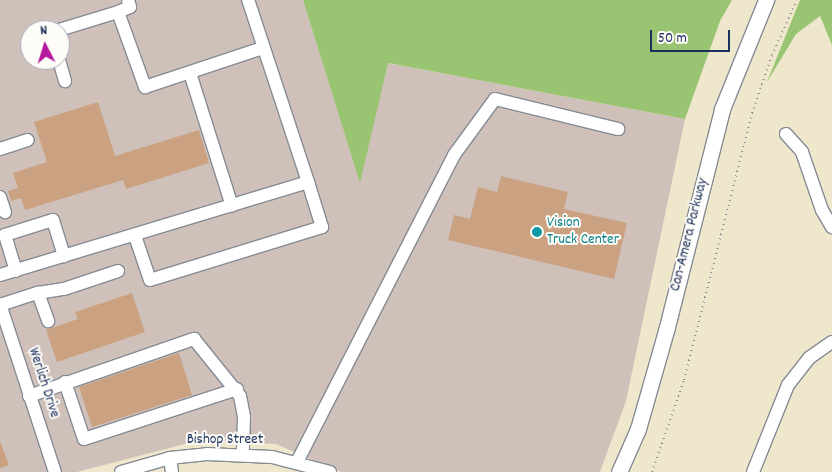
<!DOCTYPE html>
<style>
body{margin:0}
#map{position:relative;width:832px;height:472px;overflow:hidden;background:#efe7cb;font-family:Dekko,sans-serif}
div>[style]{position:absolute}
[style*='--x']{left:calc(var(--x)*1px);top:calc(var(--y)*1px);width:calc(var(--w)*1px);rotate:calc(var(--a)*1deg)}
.industrial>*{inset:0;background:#cfc0ba}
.green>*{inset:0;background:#99c471}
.building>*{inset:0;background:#caa181}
.path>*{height:2px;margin-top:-1px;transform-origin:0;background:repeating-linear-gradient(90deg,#858b94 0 1px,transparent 0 5px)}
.roads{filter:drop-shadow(1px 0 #858b94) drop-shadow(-1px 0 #858b94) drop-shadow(0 1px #858b94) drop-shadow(0 -1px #858b94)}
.minor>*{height:12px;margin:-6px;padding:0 6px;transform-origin:6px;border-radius:6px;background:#fff}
.major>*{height:15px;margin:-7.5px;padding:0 7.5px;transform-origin:7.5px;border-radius:7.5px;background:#fff}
.dots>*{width:14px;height:14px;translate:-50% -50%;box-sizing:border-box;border:2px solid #fdfcf7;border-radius:50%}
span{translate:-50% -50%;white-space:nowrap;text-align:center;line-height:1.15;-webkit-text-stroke:4px #fdfcf7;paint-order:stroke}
.culture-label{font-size:15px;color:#0d838f}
.left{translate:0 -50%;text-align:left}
.street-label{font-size:15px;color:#1b2f5e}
.north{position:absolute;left:20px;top:20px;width:50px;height:50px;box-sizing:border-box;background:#fdfcf7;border:1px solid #a3aaba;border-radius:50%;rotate:355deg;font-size:14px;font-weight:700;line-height:20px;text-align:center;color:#1b2f5e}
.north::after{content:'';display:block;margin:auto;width:18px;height:22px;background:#b5179e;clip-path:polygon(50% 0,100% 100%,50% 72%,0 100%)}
.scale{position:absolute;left:650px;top:30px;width:80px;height:22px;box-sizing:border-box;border:2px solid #1b2f5e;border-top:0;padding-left:6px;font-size:15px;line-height:18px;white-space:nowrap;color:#1b2f5e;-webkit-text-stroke:4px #fdfcf7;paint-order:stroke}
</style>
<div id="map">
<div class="industrial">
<div style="clip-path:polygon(evenodd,0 0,303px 0,360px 182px,387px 63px,685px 119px,626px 401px,600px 472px,341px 472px,276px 444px,200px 440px,77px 472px,0 472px,0 0,30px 30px,60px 30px,60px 60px,30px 60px,30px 30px)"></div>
</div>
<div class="green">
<div style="clip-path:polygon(303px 0,732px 0,720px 21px,685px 119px,388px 63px,360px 183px)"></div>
<div style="clip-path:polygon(800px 0,832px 0,832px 45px,820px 16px,796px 34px,767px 82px)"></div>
</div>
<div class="building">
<div style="clip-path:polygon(98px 102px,115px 156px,199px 130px,209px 163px,126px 189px,123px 180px,25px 210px,21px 198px,11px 201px,8px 191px,18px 188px,13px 173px,47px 162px,34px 122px)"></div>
<div style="clip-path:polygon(501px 176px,568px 192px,564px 209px,627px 223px,614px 279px,448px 240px,454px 215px,470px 219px,478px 187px,497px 192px)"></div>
<div style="clip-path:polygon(132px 293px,145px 332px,57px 362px,46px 330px,78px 319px,75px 312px)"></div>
<div style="clip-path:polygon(179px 353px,192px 395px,92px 427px,79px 387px)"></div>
<div style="clip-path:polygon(0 441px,9px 465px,0 468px)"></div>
</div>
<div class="path">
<div style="--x:652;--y:472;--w:97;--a:-70.8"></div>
<div style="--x:684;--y:380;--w:276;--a:-75.7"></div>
<div style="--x:752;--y:113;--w:61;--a:-71"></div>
<div style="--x:772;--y:55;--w:60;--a:-65.6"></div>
</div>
<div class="roads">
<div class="minor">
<div style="--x:118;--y:12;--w:13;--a:-23"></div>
<div style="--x:130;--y:7;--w:7;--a:-106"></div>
<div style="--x:59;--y:30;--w:62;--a:-17"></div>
<div style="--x:118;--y:12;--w:80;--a:70.2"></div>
<div style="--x:145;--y:87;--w:124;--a:-18.3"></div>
<div style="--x:59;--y:60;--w:22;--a:74"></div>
<div style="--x:190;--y:73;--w:139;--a:72.5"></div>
<div style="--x:786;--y:134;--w:24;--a:48"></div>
<div style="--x:802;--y:152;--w:61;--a:71"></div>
<div style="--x:822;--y:210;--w:20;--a:60"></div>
<div style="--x:0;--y:149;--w:29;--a:-18"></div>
<div style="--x:0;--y:197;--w:16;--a:72"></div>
<div style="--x:135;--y:236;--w:46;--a:71.2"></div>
<div style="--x:150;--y:280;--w:180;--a:-17.1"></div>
<div style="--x:322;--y:227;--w:47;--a:-107.3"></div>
<div style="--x:16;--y:271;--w:38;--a:-107"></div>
<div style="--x:5;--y:235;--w:50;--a:-17.4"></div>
<div style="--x:53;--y:220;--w:38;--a:73"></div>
<div style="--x:0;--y:275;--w:322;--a:-16.8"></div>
<div style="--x:308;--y:182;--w:192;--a:-108.2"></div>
<div style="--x:38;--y:293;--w:26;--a:-9"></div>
<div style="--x:64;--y:289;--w:57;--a:-18.4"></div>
<div style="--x:0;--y:304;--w:177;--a:71.9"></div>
<div style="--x:0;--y:305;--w:40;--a:-18"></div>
<div style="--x:38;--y:293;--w:30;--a:70"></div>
<div style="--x:65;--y:382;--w:60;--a:71.6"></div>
<div style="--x:84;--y:439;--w:161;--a:-18.1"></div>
<div style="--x:29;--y:396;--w:175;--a:-19.1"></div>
<div style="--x:194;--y:339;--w:73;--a:51.1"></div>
<div style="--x:240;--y:396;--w:21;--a:79"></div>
<div style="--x:244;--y:417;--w:37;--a:92"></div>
<div style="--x:170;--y:458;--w:14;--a:82"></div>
<div style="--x:297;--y:462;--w:345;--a:-62.9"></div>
<div style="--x:454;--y:155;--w:69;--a:-53.8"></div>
<div style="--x:495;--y:99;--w:127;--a:13.7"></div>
<div style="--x:121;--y:472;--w:51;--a:-15.9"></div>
<div style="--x:170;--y:458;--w:37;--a:-6"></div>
<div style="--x:207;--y:454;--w:65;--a:2.6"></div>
<div style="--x:272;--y:457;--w:60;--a:14.5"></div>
<div style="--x:753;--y:472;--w:94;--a:-68.1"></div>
<div style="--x:788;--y:385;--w:34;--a:-52"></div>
<div style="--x:809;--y:358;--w:28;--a:-35"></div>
</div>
<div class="major">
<div style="--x:619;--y:472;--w:47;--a:-66.2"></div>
<div style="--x:638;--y:429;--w:106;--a:-74.1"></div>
<div style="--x:667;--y:327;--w:225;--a:-75.8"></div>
<div style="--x:722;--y:109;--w:118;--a:-68"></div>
</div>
</div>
<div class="dots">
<div style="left:537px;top:232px;background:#0f9aa8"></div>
</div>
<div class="culture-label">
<span class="left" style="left:547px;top:232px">Vision<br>Truck Center</span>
</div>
<div class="street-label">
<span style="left:690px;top:235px;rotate:-76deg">Can-Amera Parkway</span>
<span style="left:43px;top:383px;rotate:72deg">Werlich Drive</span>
<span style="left:225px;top:441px">Bishop Street</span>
</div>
<div class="north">N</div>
<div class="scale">50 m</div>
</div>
